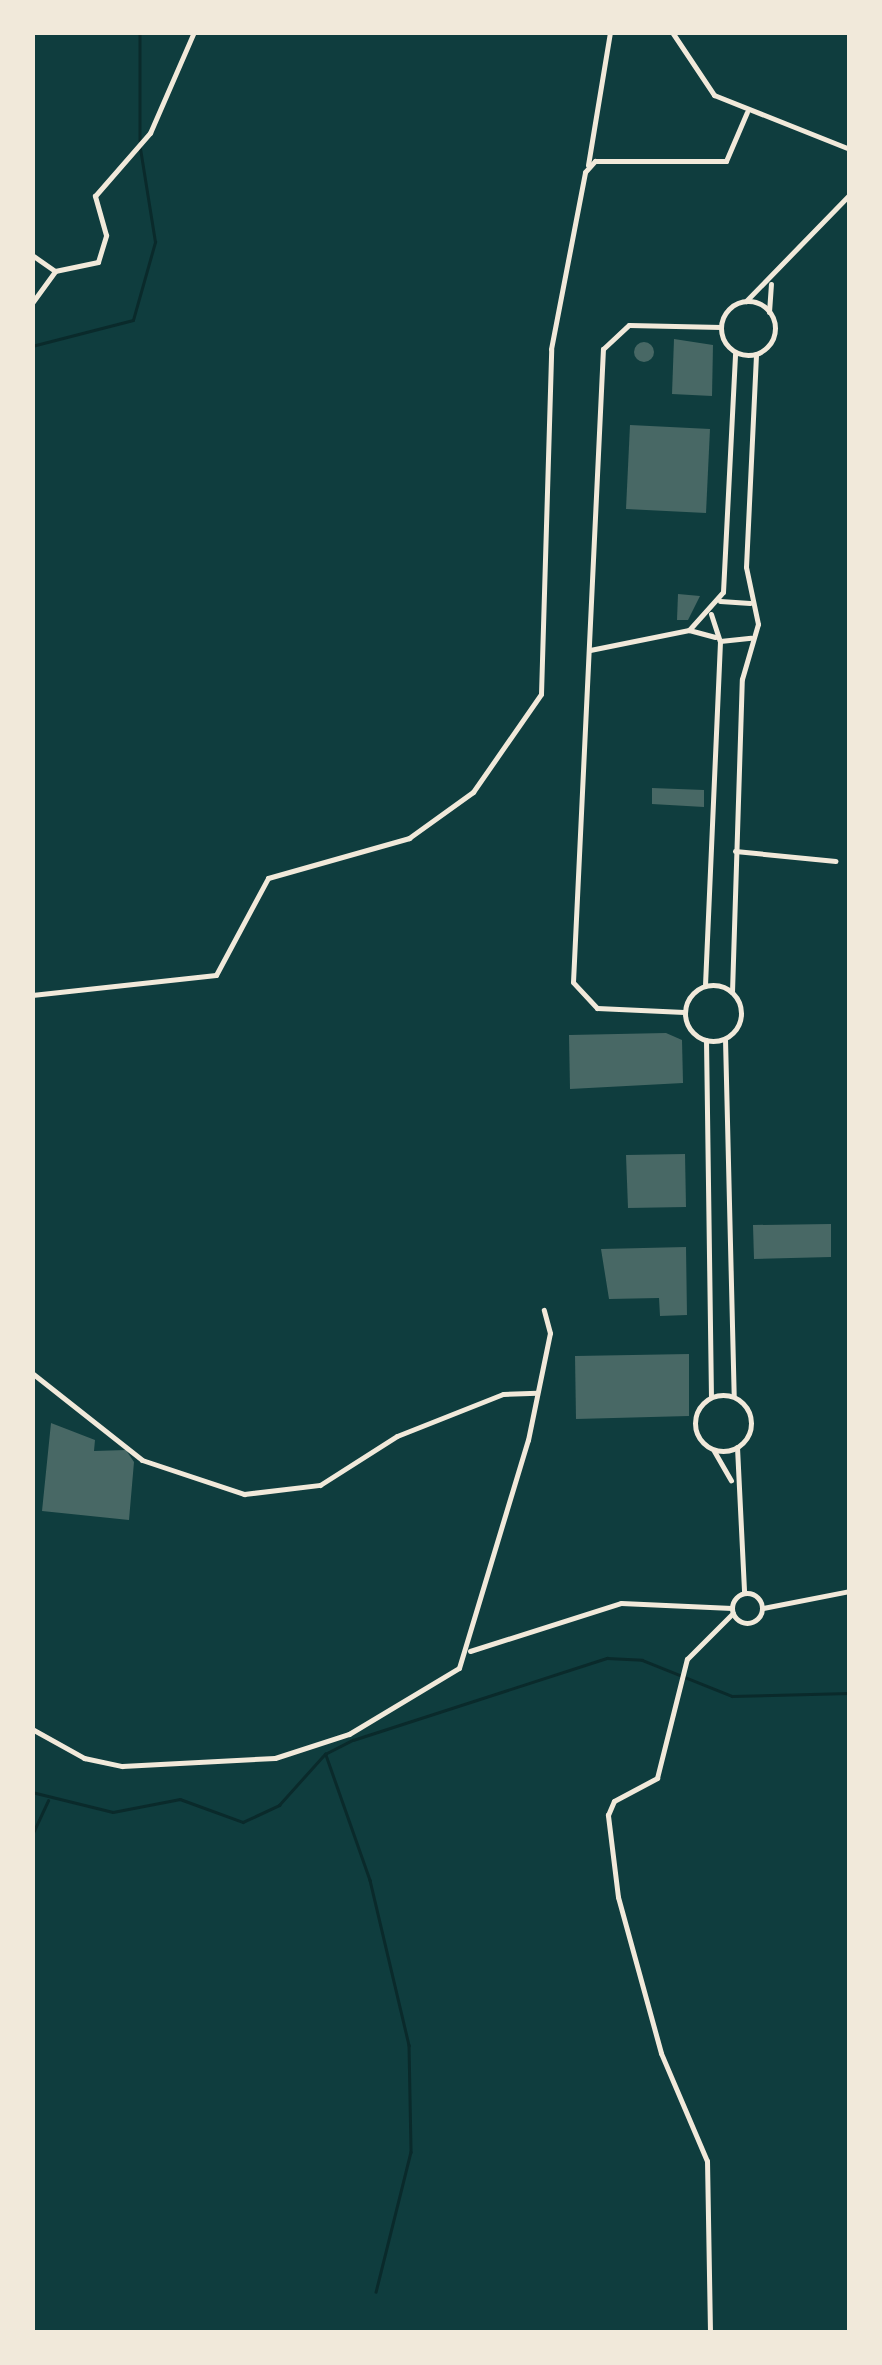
<!DOCTYPE html>
<style>
body{margin:0}
#map{position:relative;width:882px;height:2365px;overflow:hidden;background:#0f3d3e;font-family:"Exo 2",sans-serif}
div>[style]{position:absolute}
[style*='--x']{left:calc(var(--x)*1px);top:calc(var(--y)*1px);width:calc(var(--w)*1px);rotate:calc(var(--a)*1deg)}
.stream>*{height:2.5px;margin:-1.25px;padding:0 1.25px;transform-origin:1.25px;border-radius:1.25px;background:#0a2a2b}
.building>*{inset:0;background:#486865}
.round{border-radius:50%}
.minor>*{height:5px;margin:-2.5px;padding:0 2.5px;transform-origin:2.5px;border-radius:2.5px;background:#f1e9da}
.minor>.ring{margin:-2.5px;padding:0;box-sizing:content-box;background:none;border:5px solid #f1e9da;border-radius:50%}
span{translate:-50% -50%;white-space:nowrap;text-align:center;line-height:1.15;-webkit-text-stroke:9px #f1e9da;paint-order:stroke}
.frame{position:absolute;inset:0;border:35px solid #f1e9da;pointer-events:none}
</style>
<div id="map">
<div class="stream">
<div style="--x:140;--y:32;--w:108;--a:90"></div>
<div style="--x:32;--y:346;--w:104;--a:-14.4"></div>
<div style="--x:133;--y:320;--w:81;--a:-74.2"></div>
<div style="--x:155;--y:242;--w:95;--a:-99.1"></div>
<div style="--x:326;--y:1755;--w:133;--a:70.6"></div>
<div style="--x:370;--y:1880;--w:170;--a:76.7"></div>
<div style="--x:409;--y:2045;--w:107;--a:88.9"></div>
<div style="--x:411;--y:2152;--w:144;--a:104"></div>
<div style="--x:32;--y:1792;--w:83;--a:13.9"></div>
<div style="--x:113;--y:1812;--w:68;--a:-11"></div>
<div style="--x:180;--y:1799;--w:67;--a:20.1"></div>
<div style="--x:243;--y:1822;--w:40;--a:-25"></div>
<div style="--x:279;--y:1805;--w:69;--a:-48"></div>
<div style="--x:325;--y:1754;--w:31;--a:-27"></div>
<div style="--x:353;--y:1740;--w:267;--a:-17.9"></div>
<div style="--x:607;--y:1658;--w:35;--a:3"></div>
<div style="--x:642;--y:1660;--w:97;--a:21.8"></div>
<div style="--x:732;--y:1696;--w:118;--a:-1.5"></div>
<div style="--x:32;--y:1835;--w:38;--a:-65"></div>
</div>
<div class="building">
<div style="clip-path:polygon(674px 339px,713px 345px,712px 396px,672px 394px)"></div>
<div class="round" style="left:634px;top:342px;width:20px;height:20px"></div>
<div style="clip-path:polygon(630px 425px,710px 429px,706px 513px,626px 509px)"></div>
<div style="clip-path:polygon(678px 594px,700px 596px,688px 620px,677px 620px)"></div>
<div style="clip-path:polygon(652px 788px,704px 790px,704px 807px,652px 804px)"></div>
<div style="clip-path:polygon(666px 1033px,682px 1040px,683px 1083px,570px 1089px,569px 1035px)"></div>
<div style="clip-path:polygon(685px 1154px,686px 1207px,628px 1208px,626px 1155px)"></div>
<div style="clip-path:polygon(831px 1224px,831px 1257px,754px 1259px,753px 1225px)"></div>
<div style="clip-path:polygon(686px 1247px,687px 1315px,660px 1316px,659px 1298px,609px 1299px,601px 1249px)"></div>
<div style="clip-path:polygon(689px 1354px,689px 1416px,576px 1419px,575px 1356px)"></div>
<div style="clip-path:polygon(51px 1423px,95px 1440px,94px 1451px,126px 1450px,134px 1462px,129px 1520px,42px 1511px)"></div>
</div>
<div class="minor">
<div style="--x:672;--y:32;--w:76;--a:56.3"></div>
<div style="--x:714;--y:95;--w:146;--a:21.7"></div>
<div style="--x:588;--y:165;--w:135;--a:-80.6"></div>
<div style="--x:32;--y:255;--w:28;--a:35"></div>
<div style="--x:746;--y:301;--w:149;--a:-45.8"></div>
<div class="ring" style="left:721px;top:301px;width:49px;height:49px"></div>
<div style="--x:32;--y:303;--w:39;--a:-54"></div>
<div style="--x:55;--y:271;--w:44;--a:-11.8"></div>
<div style="--x:98;--y:262;--w:28;--a:-73"></div>
<div style="--x:106;--y:235;--w:41;--a:-105.8"></div>
<div style="--x:95;--y:196;--w:84;--a:-48.9"></div>
<div style="--x:150;--y:133;--w:110;--a:-66.5"></div>
<div style="--x:769;--y:312;--w:28;--a:-86"></div>
<div style="--x:720;--y:601;--w:30;--a:4"></div>
<div style="--x:711;--y:614;--w:28;--a:72"></div>
<div style="--x:720;--y:641;--w:31;--a:-6"></div>
<div style="--x:689;--y:630;--w:51;--a:-48.2"></div>
<div style="--x:723;--y:592;--w:240;--a:-87.1"></div>
<div style="--x:590;--y:650;--w:101;--a:-11.4"></div>
<div style="--x:689;--y:630;--w:27;--a:15"></div>
<div style="--x:735;--y:851;--w:101;--a:5.7"></div>
<div class="ring" style="left:685px;top:985px;width:51px;height:51px"></div>
<div style="--x:705;--y:985;--w:344;--a:-87.5"></div>
<div style="--x:732;--y:992;--w:313;--a:-88.2"></div>
<div style="--x:742;--y:679;--w:57;--a:-73.8"></div>
<div style="--x:758;--y:624;--w:58;--a:-101.9"></div>
<div style="--x:746;--y:567;--w:213;--a:-87.3"></div>
<div style="--x:32;--y:995;--w:185;--a:-6.2"></div>
<div style="--x:216;--y:975;--w:110;--a:-61.8"></div>
<div style="--x:268;--y:878;--w:147;--a:-15.8"></div>
<div style="--x:409;--y:838;--w:79;--a:-35.7"></div>
<div style="--x:473;--y:792;--w:119;--a:-55.2"></div>
<div style="--x:541;--y:694;--w:345;--a:-88.3"></div>
<div style="--x:551;--y:349;--w:180;--a:-79.1"></div>
<div style="--x:585;--y:172;--w:15;--a:-48"></div>
<div style="--x:595;--y:161;--w:131;--a:0"></div>
<div style="--x:726;--y:161;--w:53;--a:-66.8"></div>
<div style="--x:684;--y:1012;--w:87;--a:-177.4"></div>
<div style="--x:597;--y:1008;--w:35;--a:-133"></div>
<div style="--x:573;--y:982;--w:634;--a:-87.29"></div>
<div style="--x:603;--y:349;--w:35;--a:-43"></div>
<div style="--x:629;--y:325;--w:92;--a:1.2"></div>
<div style="--x:725;--y:1039;--w:357;--a:88.6"></div>
<div style="--x:706;--y:1040;--w:357;--a:89.2"></div>
<div style="--x:32;--y:1373;--w:140;--a:38.3"></div>
<div style="--x:142;--y:1460;--w:108;--a:18.4"></div>
<div style="--x:244;--y:1494;--w:77;--a:-6.8"></div>
<div style="--x:320;--y:1485;--w:91;--a:-32.5"></div>
<div style="--x:397;--y:1436;--w:114;--a:-21.6"></div>
<div style="--x:503;--y:1394;--w:34;--a:-2"></div>
<div class="ring" style="left:695px;top:1395px;width:51px;height:51px"></div>
<div style="--x:737;--y:1447;--w:145;--a:87.2"></div>
<div style="--x:714;--y:1451;--w:34;--a:60"></div>
<div class="ring" style="left:732px;top:1593px;width:25px;height:25px"></div>
<div style="--x:763;--y:1608;--w:89;--a:-11.1"></div>
<div style="--x:470;--y:1651;--w:158;--a:-17.6"></div>
<div style="--x:621;--y:1603;--w:111;--a:2.6"></div>
<div style="--x:32;--y:1729;--w:60;--a:29.1"></div>
<div style="--x:84;--y:1758;--w:39;--a:12"></div>
<div style="--x:122;--y:1766;--w:153;--a:-3"></div>
<div style="--x:275;--y:1758;--w:78;--a:-18"></div>
<div style="--x:349;--y:1734;--w:128;--a:-31"></div>
<div style="--x:459;--y:1668;--w:238;--a:-73.2"></div>
<div style="--x:528;--y:1440;--w:109;--a:-78.4"></div>
<div style="--x:550;--y:1333;--w:24;--a:-105"></div>
<div style="--x:710;--y:2332;--w:171;--a:-91"></div>
<div style="--x:707;--y:2161;--w:117;--a:-113.1"></div>
<div style="--x:661;--y:2053;--w:162;--a:-105.4"></div>
<div style="--x:618;--y:1897;--w:83;--a:-97"></div>
<div style="--x:608;--y:1815;--w:15;--a:-67"></div>
<div style="--x:614;--y:1801;--w:49;--a:-28.1"></div>
<div style="--x:657;--y:1778;--w:123;--a:-75.9"></div>
<div style="--x:687;--y:1659;--w:65;--a:-45"></div>
</div>
<div class="frame"></div>
</div>
